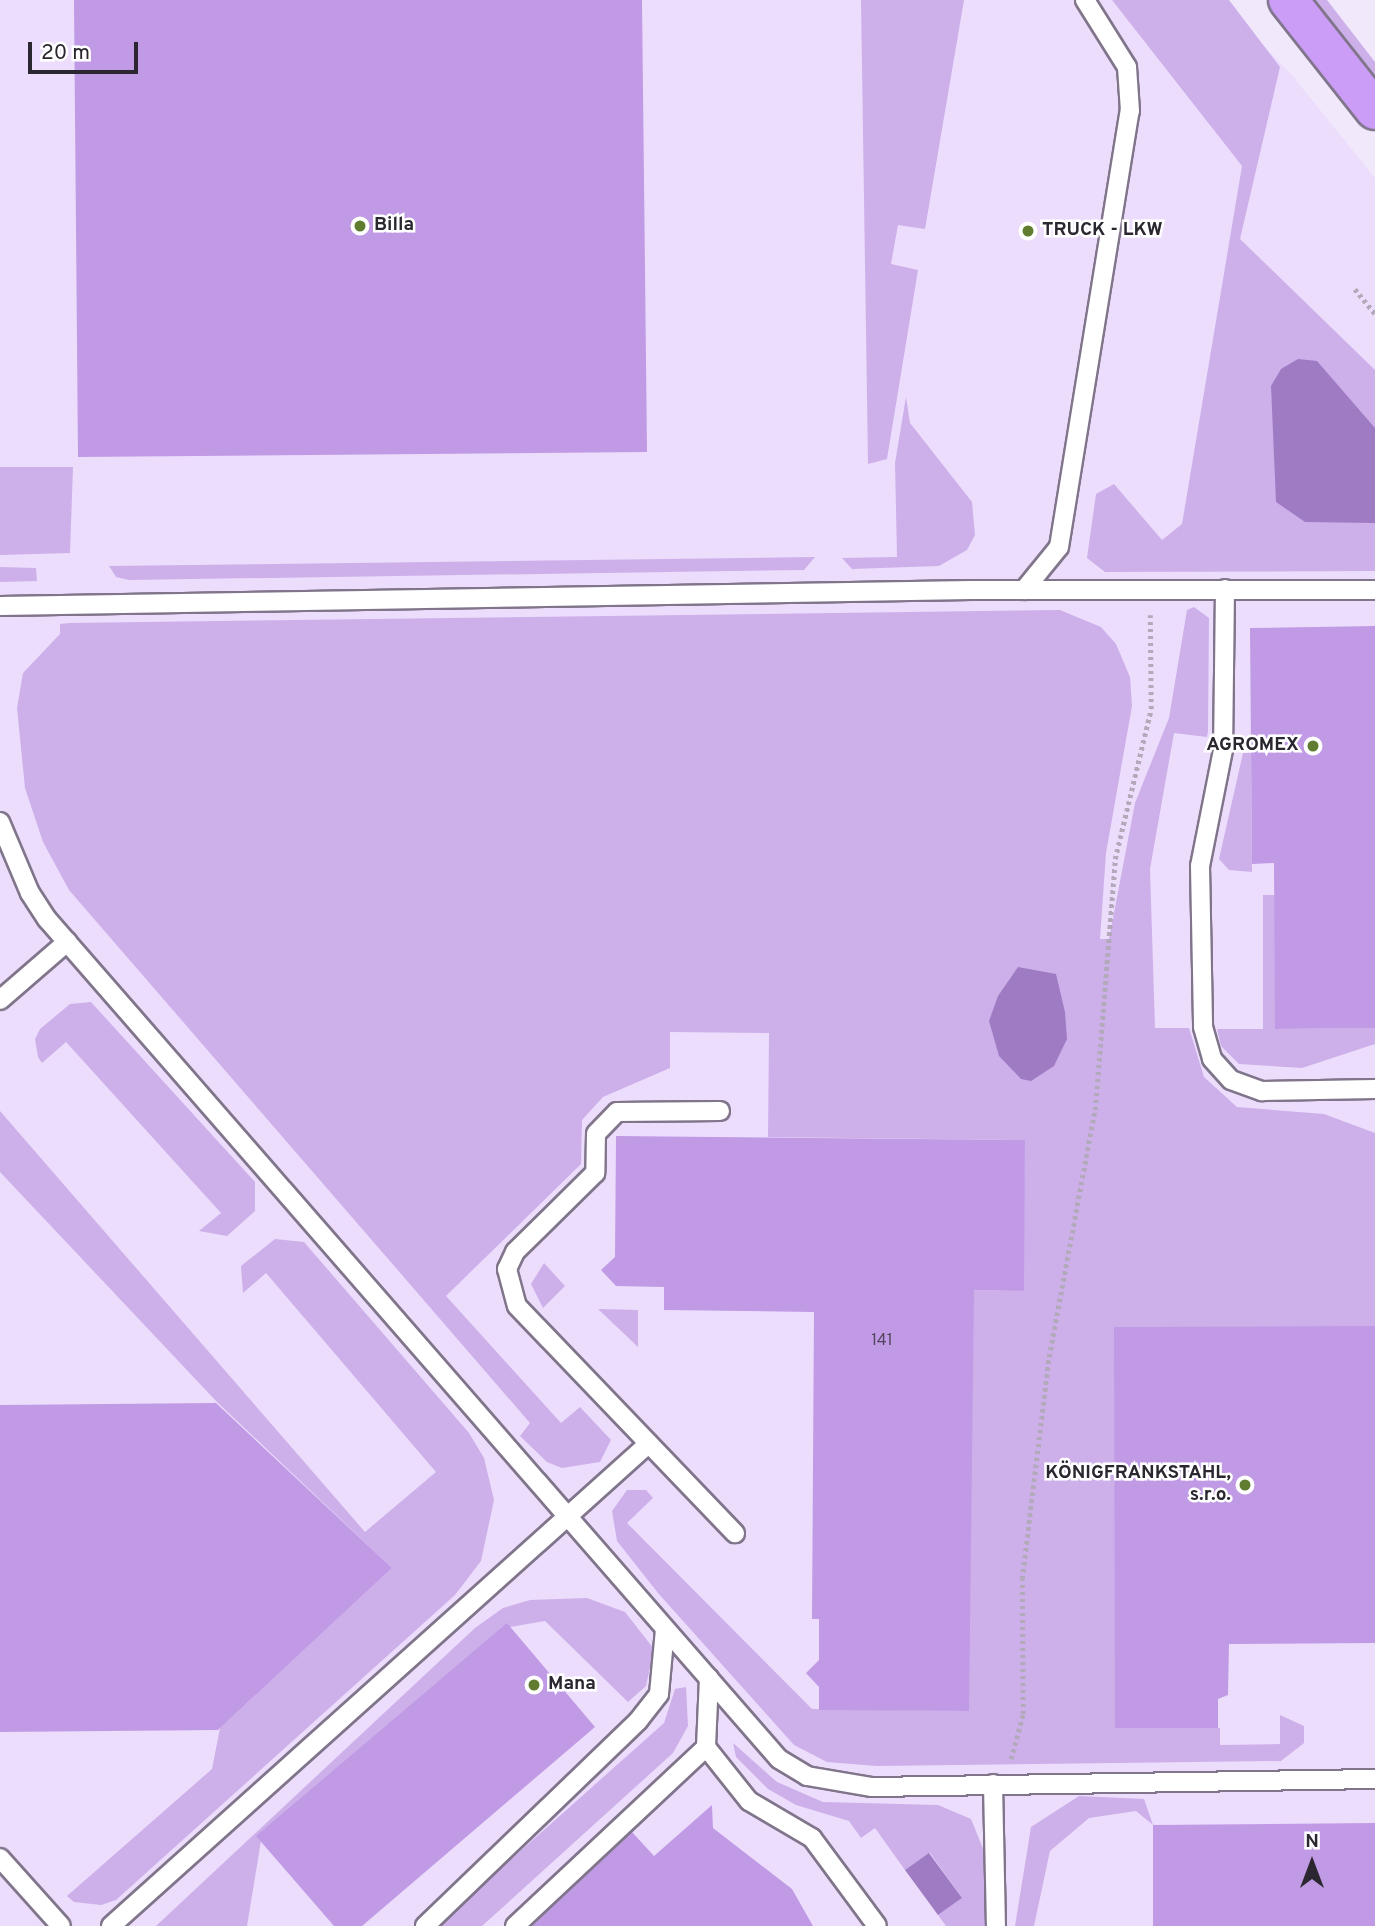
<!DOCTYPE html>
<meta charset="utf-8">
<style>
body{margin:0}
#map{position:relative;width:1375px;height:1926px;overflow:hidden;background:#f1e8fb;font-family:Overpass,sans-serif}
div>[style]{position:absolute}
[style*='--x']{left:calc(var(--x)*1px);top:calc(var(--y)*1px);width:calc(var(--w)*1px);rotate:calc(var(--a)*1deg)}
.built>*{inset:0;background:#ecddfc}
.green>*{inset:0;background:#cdb0ea}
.water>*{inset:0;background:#9f7bc3}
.building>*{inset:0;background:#c09ae5}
.path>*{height:4.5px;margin-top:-2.25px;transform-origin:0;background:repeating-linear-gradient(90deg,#b2aaba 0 3.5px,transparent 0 7px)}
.roads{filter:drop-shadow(2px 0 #80758b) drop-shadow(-2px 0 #80758b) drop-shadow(0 2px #80758b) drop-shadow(0 -2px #80758b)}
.lane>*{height:18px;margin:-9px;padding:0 9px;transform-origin:9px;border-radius:9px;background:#fff}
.highway>*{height:38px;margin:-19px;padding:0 19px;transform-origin:19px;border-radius:19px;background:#cb9df7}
.dots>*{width:19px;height:19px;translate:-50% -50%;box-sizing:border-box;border:4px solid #fff;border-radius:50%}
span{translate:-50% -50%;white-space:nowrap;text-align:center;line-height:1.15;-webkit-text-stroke:5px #fff;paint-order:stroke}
.number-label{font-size:16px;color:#50445d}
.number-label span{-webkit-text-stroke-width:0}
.poi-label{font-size:19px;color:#2b2730;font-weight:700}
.left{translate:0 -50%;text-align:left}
.right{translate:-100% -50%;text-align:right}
.north{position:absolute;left:1277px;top:1828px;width:70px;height:70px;-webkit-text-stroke:5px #fff;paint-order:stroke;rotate:0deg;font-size:19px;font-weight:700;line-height:28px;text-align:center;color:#2b2730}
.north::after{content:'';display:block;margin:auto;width:24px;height:32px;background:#2b2730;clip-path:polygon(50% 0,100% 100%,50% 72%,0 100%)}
.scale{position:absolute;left:28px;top:42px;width:110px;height:32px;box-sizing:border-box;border:4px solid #2b2730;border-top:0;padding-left:9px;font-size:21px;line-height:24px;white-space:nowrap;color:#2b2730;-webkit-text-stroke:5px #fff;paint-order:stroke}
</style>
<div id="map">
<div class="built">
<div style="clip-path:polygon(0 0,1220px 0,1291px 74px,1375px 178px,1375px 1926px,0 1926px)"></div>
</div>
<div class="green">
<div style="clip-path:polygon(861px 0,964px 0,925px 229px,898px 225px,891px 264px,918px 270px,887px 459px,868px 464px)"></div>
<div style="clip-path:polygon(1112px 0,1229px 0,1280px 67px,1240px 239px,1375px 370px,1375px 571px,1105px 572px,1087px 558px,1096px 494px,1114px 484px,1162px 540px,1182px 524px,1242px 166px)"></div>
<div style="clip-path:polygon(1309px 0,1327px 0,1375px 62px,1375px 84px)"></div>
<div style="clip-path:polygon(906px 397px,910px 423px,972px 502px,975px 535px,967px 550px,939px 566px,852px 569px,842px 558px,897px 557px,895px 463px)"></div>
<div style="clip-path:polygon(0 467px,73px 467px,70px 553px,0 555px)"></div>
<div style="clip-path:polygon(815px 557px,804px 570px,129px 580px,116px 577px,109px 566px)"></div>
<div style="clip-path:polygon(0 567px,36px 568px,37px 581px,0 582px)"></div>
<div style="clip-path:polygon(1194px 607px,1209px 618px,1208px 731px,1207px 737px,1174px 733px,1150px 869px,1155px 1028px,1189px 1028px,1204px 1077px,1237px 1107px,1324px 1114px,1375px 1133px,1375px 1326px,1118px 1728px,1220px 1728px,1220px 1745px,1280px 1744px,1280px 1715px,1304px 1726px,1304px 1743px,1281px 1761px,876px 1766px,827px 1762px,794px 1745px,658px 1593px,617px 1541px,612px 1511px,627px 1490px,646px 1490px,653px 1498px,627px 1523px,812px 1709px,968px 1711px,973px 1290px,1022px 1291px,1025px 1140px,768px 1137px,769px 1033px,670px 1032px,670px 1068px,603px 1097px,582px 1120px,581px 1164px,446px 1296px,561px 1423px,580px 1407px,611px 1440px,600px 1462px,562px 1468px,547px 1462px,520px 1436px,530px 1423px,69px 890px,43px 842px,25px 788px,17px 708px,23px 673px,60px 634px,60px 624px,69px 623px,1060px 610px,1101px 627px,1116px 644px,1130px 677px,1132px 706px,1106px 853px,1100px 939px,1109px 939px,1135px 803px,1169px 718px,1187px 610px)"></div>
<div style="clip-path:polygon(1243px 753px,1251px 753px,1252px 872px,1229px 870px,1219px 859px)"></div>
<div style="clip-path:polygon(1263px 895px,1275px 895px,1275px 1029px,1375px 1028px,1375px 1044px,1302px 1068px,1239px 1064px,1221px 1046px,1217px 1029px,1263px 1029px)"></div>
<div style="clip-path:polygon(91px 1002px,255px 1182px,255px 1211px,227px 1236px,199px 1231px,221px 1213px,66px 1042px,42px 1063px,38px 1057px,35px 1039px,40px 1029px,70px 1004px)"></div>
<div style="clip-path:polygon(0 1111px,365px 1532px,436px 1472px,266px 1273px,243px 1293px,241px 1266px,275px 1239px,304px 1242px,469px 1433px,484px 1458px,494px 1500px,481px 1561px,455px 1595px,116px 1900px,101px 1905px,74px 1902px,67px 1896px,212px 1769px,220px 1728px,392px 1568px,217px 1402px,0 1172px)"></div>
<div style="clip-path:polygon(544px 1263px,565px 1286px,543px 1308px,531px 1284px)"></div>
<div style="clip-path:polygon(598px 1309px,638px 1310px,638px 1347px)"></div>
<div style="clip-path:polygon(587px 1598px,625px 1612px,654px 1649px,646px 1686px,628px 1702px,545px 1621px,510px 1627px,261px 1841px,247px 1926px,156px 1926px,475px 1628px,503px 1608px,530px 1600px)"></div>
<div style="clip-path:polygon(686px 1687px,688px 1726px,673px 1753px,482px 1926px,436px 1926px,664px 1723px,675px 1689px)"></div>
<div style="clip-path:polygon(733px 1743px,777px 1782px,823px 1802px,938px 1805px,971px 1819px,984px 1851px,986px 1926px,946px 1926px,938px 1915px,962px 1898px,930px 1853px,905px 1870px,875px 1828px,861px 1838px,849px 1821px,796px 1805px,768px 1789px,736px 1757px)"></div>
<div style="clip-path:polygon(1079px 1796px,1144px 1799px,1153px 1825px,1136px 1811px,1089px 1818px,1050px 1851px,1034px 1926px,1015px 1926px,1031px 1827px)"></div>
</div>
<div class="water">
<div style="clip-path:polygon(1298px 359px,1317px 361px,1375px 428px,1375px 523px,1305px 522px,1276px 502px,1271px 386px,1281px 369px)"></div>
<div style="clip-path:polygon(1018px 967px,1056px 974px,1065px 1012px,1067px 1039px,1054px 1066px,1031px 1081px,1021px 1079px,999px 1056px,989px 1021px,998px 996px)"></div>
<div style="clip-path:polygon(929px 1853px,962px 1898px,938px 1915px,905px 1870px)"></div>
</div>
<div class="building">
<div style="clip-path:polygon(74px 0,642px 0,647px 452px,78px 457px)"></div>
<div style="clip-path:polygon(1375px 626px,1375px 1028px,1275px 1029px,1274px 863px,1252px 864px,1250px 628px)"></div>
<div style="clip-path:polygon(616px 1136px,1025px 1140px,1024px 1291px,974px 1290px,969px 1711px,819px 1710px,819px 1687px,806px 1673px,819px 1660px,819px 1619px,812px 1619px,814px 1312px,664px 1310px,664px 1287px,616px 1286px,601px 1270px,615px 1257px)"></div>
<div style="clip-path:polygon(1375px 1326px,1375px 1643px,1229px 1644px,1228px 1695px,1218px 1699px,1218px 1728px,1115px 1728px,1114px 1327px)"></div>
<div style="clip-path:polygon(216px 1403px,392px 1568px,218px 1730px,0 1732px,0 1405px)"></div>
<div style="clip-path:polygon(507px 1623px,595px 1727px,362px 1926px,334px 1926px,256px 1836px)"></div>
<div style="clip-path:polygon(712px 1805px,713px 1828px,792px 1889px,813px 1926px,532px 1926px,632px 1832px,654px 1856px)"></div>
<div style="clip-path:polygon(1375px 1823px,1375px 1926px,1153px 1926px,1153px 1825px)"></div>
</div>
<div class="path">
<div style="--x:1355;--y:289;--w:32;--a:51"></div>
<div style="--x:1011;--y:1759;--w:47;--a:-75.1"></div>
<div style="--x:1023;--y:1714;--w:135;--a:-90.4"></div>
<div style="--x:1022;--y:1579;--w:224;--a:-83.1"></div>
<div style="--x:1049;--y:1357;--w:251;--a:-79.5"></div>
<div style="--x:1095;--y:1110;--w:252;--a:-85.4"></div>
<div style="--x:1115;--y:859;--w:154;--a:-76.5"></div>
<div style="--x:1151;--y:709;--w:94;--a:-90.6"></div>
</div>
<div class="roads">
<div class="lane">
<div style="--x:1225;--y:589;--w:161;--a:90.7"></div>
<div style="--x:1223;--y:750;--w:118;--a:101.2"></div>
<div style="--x:1200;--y:866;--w:161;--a:88.9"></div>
<div style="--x:1203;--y:1027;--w:33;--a:74"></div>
<div style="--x:1212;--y:1059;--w:28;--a:48"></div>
<div style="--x:1231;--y:1080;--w:33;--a:20"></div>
<div style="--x:1262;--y:1091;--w:113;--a:-1"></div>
<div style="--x:1024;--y:590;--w:55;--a:-50.9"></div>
<div style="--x:1059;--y:547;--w:442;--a:-80.8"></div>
<div style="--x:1130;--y:111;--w:44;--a:-93.9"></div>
<div style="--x:1127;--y:67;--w:79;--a:-122.1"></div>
<div style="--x:0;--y:606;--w:971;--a:-0.94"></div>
<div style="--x:971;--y:590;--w:404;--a:0"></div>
<div style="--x:0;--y:822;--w:77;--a:67.1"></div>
<div style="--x:30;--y:893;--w:31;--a:57"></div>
<div style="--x:47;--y:919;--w:1114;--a:48.93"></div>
<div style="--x:779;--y:1759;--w:33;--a:31"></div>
<div style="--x:807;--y:1776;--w:66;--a:9.6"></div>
<div style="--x:872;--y:1787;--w:503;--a:-0.91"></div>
<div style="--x:0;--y:1000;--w:89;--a:-40.9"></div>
<div style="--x:720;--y:1111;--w:103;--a:179.4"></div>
<div style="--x:617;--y:1112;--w:30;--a:134"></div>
<div style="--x:596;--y:1134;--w:39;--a:91"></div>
<div style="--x:595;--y:1173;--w:112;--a:135.4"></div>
<div style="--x:515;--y:1252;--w:19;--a:115"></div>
<div style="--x:507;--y:1269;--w:38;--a:75"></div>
<div style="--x:517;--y:1306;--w:315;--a:46.2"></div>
<div style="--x:709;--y:1678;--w:69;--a:92.5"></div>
<div style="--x:706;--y:1747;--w:69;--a:51.5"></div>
<div style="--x:749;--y:1801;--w:73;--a:30.4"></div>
<div style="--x:812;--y:1838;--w:109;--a:53.5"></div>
<div style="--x:993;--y:1784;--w:142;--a:88.8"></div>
<div style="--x:0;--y:1858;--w:91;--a:48.1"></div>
<div style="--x:111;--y:1926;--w:720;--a:-41.9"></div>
<div style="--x:425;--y:1926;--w:296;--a:-43.9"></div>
<div style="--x:638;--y:1721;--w:34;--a:-52"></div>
<div style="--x:659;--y:1694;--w:65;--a:-84.7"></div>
<div style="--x:515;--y:1926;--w:262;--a:-43.1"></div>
</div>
<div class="highway">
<div style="--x:1288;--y:0;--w:140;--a:51.7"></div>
</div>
</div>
<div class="dots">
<div style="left:360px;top:226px;background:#5f7c30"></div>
<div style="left:1028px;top:231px;background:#5f7c30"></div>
<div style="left:1313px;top:746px;background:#5f7c30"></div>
<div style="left:1245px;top:1485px;background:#5f7c30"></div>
<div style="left:534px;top:1685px;background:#5f7c30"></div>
</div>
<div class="number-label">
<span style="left:882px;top:1341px">141</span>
</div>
<div class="poi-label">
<span class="left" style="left:374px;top:226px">Billa</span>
<span class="left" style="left:1042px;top:231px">TRUCK - LKW</span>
<span class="right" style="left:1299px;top:746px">AGROMEX</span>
<span class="right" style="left:1231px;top:1485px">KÖNIGFRANKSTAHL,<br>s.r.o.</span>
<span class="left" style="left:548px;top:1685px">Mana</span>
</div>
<div class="north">N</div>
<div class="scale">20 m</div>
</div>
